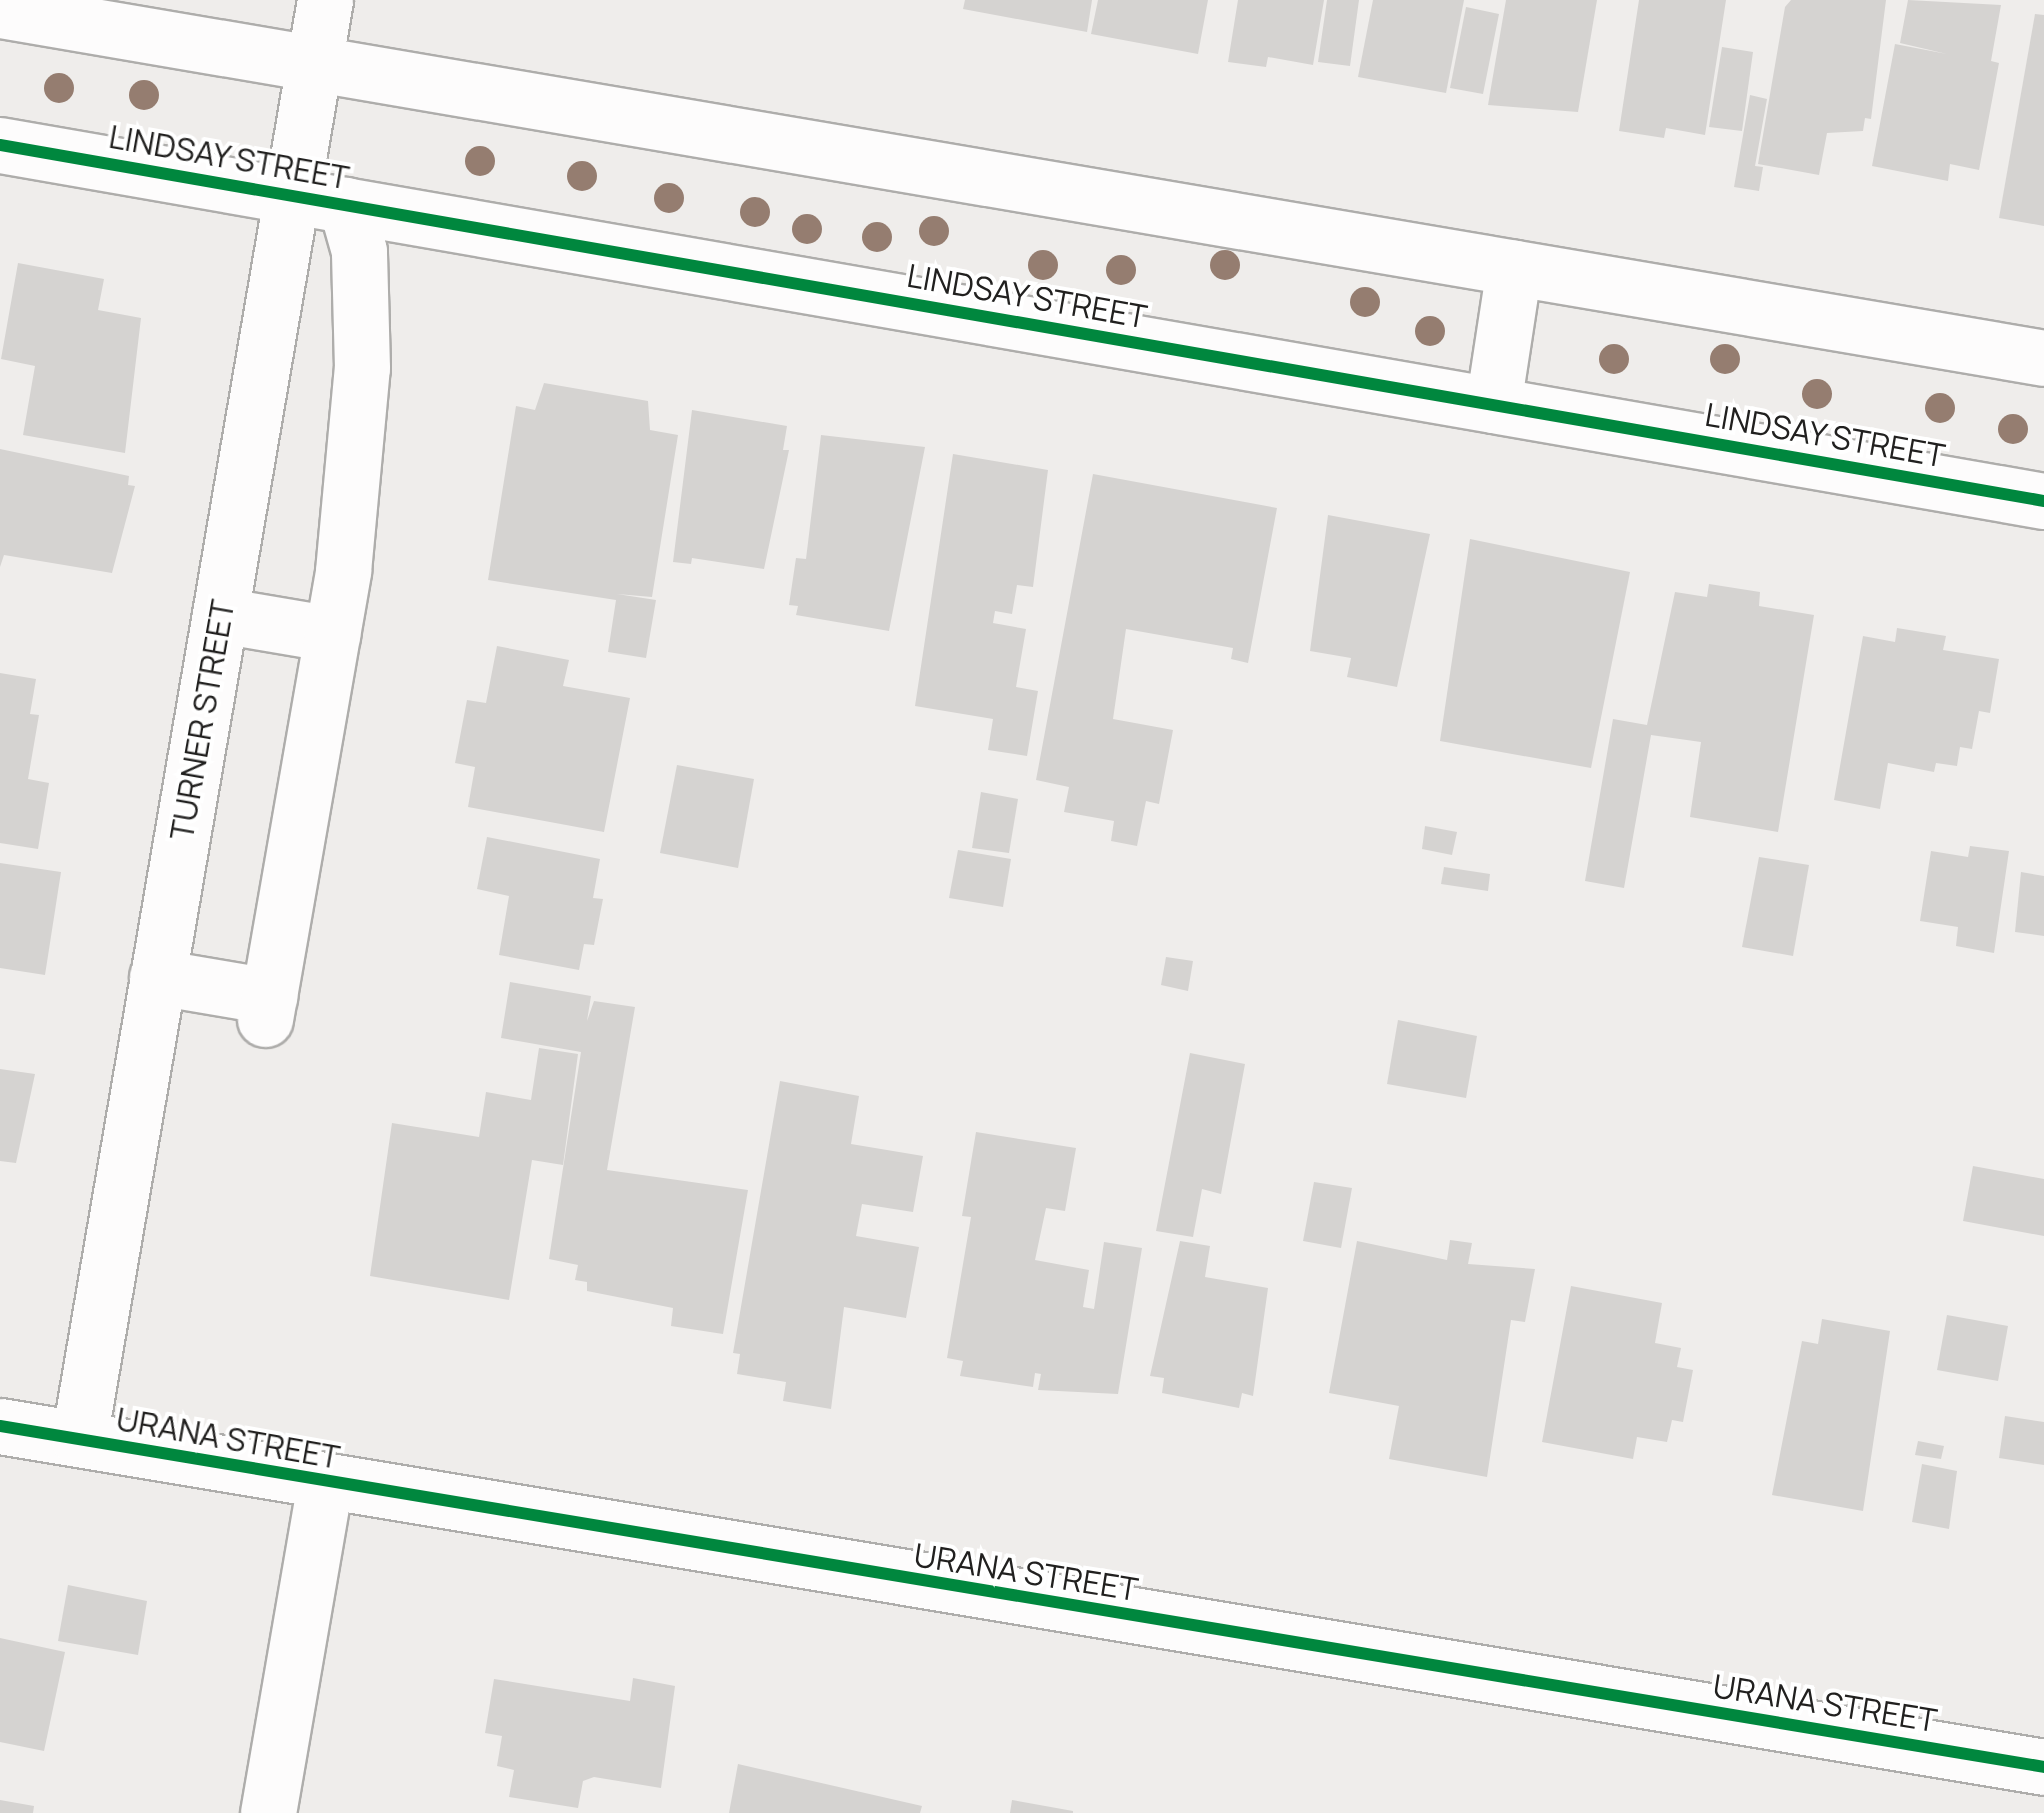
<!DOCTYPE html>
<style>
body{margin:0}
#map{position:relative;width:2044px;height:1813px;overflow:hidden;background:#efedeb;font-family:Manrope,sans-serif}
div>[style]{position:absolute}
[style*='--x']{left:calc(var(--x)*1px);top:calc(var(--y)*1px);width:calc(var(--w)*1px);rotate:calc(var(--a)*1deg)}
.building>*{inset:0;background:#d5d3d1}
.roads{filter:drop-shadow(2px 0 #aeadab) drop-shadow(-2px 0 #aeadab) drop-shadow(0 2px #aeadab) drop-shadow(0 -2px #aeadab)}
.minor>*{height:55px;margin:-27.5px;padding:0 27.5px;transform-origin:27.5px;border-radius:27.5px;background:#fdfcfc}
.cycleway>*{height:12px;margin:-6px;padding:0 6px;transform-origin:6px;border-radius:6px;background:#00873e}
.trees>*{width:30px;height:30px;margin:-15px;border-radius:50%;background:#957d70}
span{translate:-50% -50%;white-space:nowrap;text-align:center;line-height:1.15;-webkit-text-stroke:8px #fff;paint-order:stroke}
.street-label{font-size:32px;color:#21201f}
</style>
<div id="map">
<div class="building">
<div style="clip-path:polygon(965px 0,1092px 0,1087px 32px,963px 9px)"></div>
<div style="clip-path:polygon(1098px 0,1208px 0,1198px 54px,1091px 34px)"></div>
<div style="clip-path:polygon(1238px 0,1324px 0,1313px 65px,1268px 57px,1266px 67px,1228px 62px)"></div>
<div style="clip-path:polygon(1327px 0,1359px 0,1350px 66px,1318px 62px)"></div>
<div style="clip-path:polygon(1373px 0,1464px 0,1446px 93px,1358px 77px)"></div>
<div style="clip-path:polygon(1506px 0,1597px 0,1578px 112px,1488px 105px)"></div>
<div style="clip-path:polygon(1639px 0,1726px 0,1705px 135px,1666px 128px,1664px 138px,1619px 131px)"></div>
<div style="clip-path:polygon(1791px 0,1886px 0,1871px 119px,1865px 118px,1863px 131px,1827px 133px,1819px 175px,1758px 164px,1785px 7px)"></div>
<div style="clip-path:polygon(1908px 0,2001px 5px,1991px 61px,1999px 63px,1979px 170px,1950px 164px,1948px 181px,1872px 166px,1895px 44px,1947px 54px,1900px 43px)"></div>
<div style="clip-path:polygon(1466px 7px,1499px 14px,1483px 94px,1450px 88px)"></div>
<div style="clip-path:polygon(2035px 14px,2044px 15px,2044px 226px,1999px 218px)"></div>
<div style="clip-path:polygon(1722px 47px,1753px 52px,1742px 131px,1709px 127px)"></div>
<div style="clip-path:polygon(1750px 95px,1767px 99px,1755px 166px,1763px 167px,1759px 191px,1734px 187px)"></div>
<div style="clip-path:polygon(18px 263px,104px 279px,98px 310px,141px 318px,125px 453px,23px 435px,35px 366px,1px 359px)"></div>
<div style="clip-path:polygon(544px 383px,648px 401px,650px 430px,678px 435px,652px 597px,617px 594px,656px 600px,646px 658px,608px 652px,616px 600px,488px 580px,516px 406px,535px 410px)"></div>
<div style="clip-path:polygon(692px 410px,787px 426px,783px 450px,789px 450px,764px 569px,692px 558px,691px 564px,673px 562px)"></div>
<div style="clip-path:polygon(821px 435px,925px 447px,889px 631px,796px 615px,798px 606px,789px 605px,796px 558px,806px 559px)"></div>
<div style="clip-path:polygon(0 449px,129px 476px,128px 485px,135px 486px,112px 573px,4px 555px,0 567px)"></div>
<div style="clip-path:polygon(953px 454px,1048px 470px,1033px 587px,1017px 585px,1012px 614px,995px 611px,993px 623px,1026px 629px,1016px 687px,1038px 691px,1027px 756px,988px 750px,993px 719px,915px 706px)"></div>
<div style="clip-path:polygon(1093px 474px,1277px 508px,1248px 663px,1231px 659px,1233px 648px,1126px 629px,1113px 719px,1173px 730px,1159px 804px,1146px 801px,1137px 846px,1111px 841px,1114px 821px,1064px 812px,1069px 787px,1036px 780px)"></div>
<div style="clip-path:polygon(1328px 515px,1430px 534px,1397px 687px,1347px 677px,1351px 658px,1310px 651px)"></div>
<div style="clip-path:polygon(1470px 539px,1630px 572px,1591px 768px,1440px 741px)"></div>
<div style="clip-path:polygon(1709px 584px,1760px 592px,1759px 606px,1814px 615px,1778px 832px,1690px 817px,1701px 742px,1651px 735px,1624px 888px,1585px 881px,1613px 719px,1647px 725px,1675px 592px,1707px 597px)"></div>
<div style="clip-path:polygon(1897px 628px,1946px 636px,1943px 650px,1999px 659px,1990px 713px,1979px 711px,1972px 749px,1960px 747px,1957px 766px,1936px 763px,1934px 772px,1888px 763px,1880px 809px,1834px 800px,1863px 636px,1895px 642px)"></div>
<div style="clip-path:polygon(497px 646px,569px 660px,563px 686px,630px 698px,604px 832px,468px 807px,475px 767px,455px 763px,467px 700px,486px 703px)"></div>
<div style="clip-path:polygon(0 673px,36px 679px,30px 714px,39px 715px,28px 779px,49px 783px,38px 849px,0 843px)"></div>
<div style="clip-path:polygon(677px 765px,754px 779px,738px 868px,660px 853px)"></div>
<div style="clip-path:polygon(981px 792px,1018px 799px,1009px 853px,972px 848px)"></div>
<div style="clip-path:polygon(1425px 826px,1457px 832px,1452px 855px,1422px 849px)"></div>
<div style="clip-path:polygon(487px 837px,600px 859px,593px 898px,603px 899px,594px 945px,584px 944px,579px 970px,499px 955px,509px 896px,477px 889px)"></div>
<div style="clip-path:polygon(1970px 846px,2009px 851px,1994px 953px,1956px 946px,1958px 927px,1920px 921px,1931px 851px,1968px 857px)"></div>
<div style="clip-path:polygon(958px 850px,1011px 859px,1003px 907px,949px 898px)"></div>
<div style="clip-path:polygon(1759px 857px,1809px 865px,1793px 956px,1742px 947px)"></div>
<div style="clip-path:polygon(0 863px,61px 872px,45px 975px,0 968px)"></div>
<div style="clip-path:polygon(1444px 867px,1490px 874px,1488px 891px,1441px 884px)"></div>
<div style="clip-path:polygon(2021px 872px,2044px 876px,2044px 936px,2015px 932px)"></div>
<div style="clip-path:polygon(1166px 957px,1193px 961px,1188px 991px,1161px 985px)"></div>
<div style="clip-path:polygon(510px 982px,591px 996px,587px 1021px,594px 1001px,635px 1007px,607px 1170px,748px 1190px,723px 1334px,671px 1326px,673px 1308px,587px 1291px,587px 1282px,575px 1280px,578px 1265px,549px 1259px,581px 1052px,501px 1038px)"></div>
<div style="clip-path:polygon(1398px 1020px,1477px 1036px,1466px 1098px,1387px 1084px)"></div>
<div style="clip-path:polygon(539px 1048px,578px 1054px,563px 1165px,532px 1160px,509px 1300px,370px 1276px,392px 1123px,479px 1137px,486px 1092px,531px 1100px)"></div>
<div style="clip-path:polygon(1190px 1053px,1245px 1064px,1221px 1194px,1202px 1189px,1193px 1237px,1156px 1231px)"></div>
<div style="clip-path:polygon(0 1069px,35px 1074px,16px 1163px,0 1161px)"></div>
<div style="clip-path:polygon(780px 1081px,859px 1096px,851px 1144px,923px 1156px,913px 1212px,862px 1204px,856px 1236px,919px 1247px,906px 1318px,844px 1307px,831px 1409px,783px 1401px,786px 1382px,737px 1374px,740px 1354px,733px 1353px)"></div>
<div style="clip-path:polygon(976px 1132px,1076px 1148px,1065px 1211px,1046px 1208px,1035px 1260px,1089px 1270px,1083px 1307px,1094px 1309px,1104px 1242px,1142px 1248px,1118px 1394px,1038px 1390px,1041px 1374px,1035px 1373px,1033px 1387px,960px 1376px,963px 1361px,947px 1358px,971px 1217px,962px 1216px)"></div>
<div style="clip-path:polygon(1973px 1166px,2044px 1179px,2044px 1236px,1963px 1221px)"></div>
<div style="clip-path:polygon(1314px 1182px,1352px 1188px,1341px 1248px,1303px 1241px)"></div>
<div style="clip-path:polygon(1450px 1240px,1472px 1243px,1468px 1264px,1535px 1269px,1525px 1322px,1511px 1320px,1487px 1477px,1389px 1459px,1399px 1406px,1329px 1393px,1357px 1241px,1447px 1260px)"></div>
<div style="clip-path:polygon(1180px 1241px,1210px 1246px,1205px 1277px,1268px 1288px,1253px 1396px,1242px 1393px,1239px 1408px,1162px 1393px,1164px 1378px,1150px 1376px)"></div>
<div style="clip-path:polygon(1571px 1286px,1662px 1303px,1655px 1343px,1681px 1348px,1677px 1367px,1693px 1370px,1683px 1422px,1672px 1420px,1667px 1442px,1637px 1437px,1633px 1459px,1542px 1442px)"></div>
<div style="clip-path:polygon(1947px 1315px,2008px 1326px,1998px 1381px,1937px 1370px)"></div>
<div style="clip-path:polygon(1822px 1319px,1890px 1331px,1863px 1511px,1772px 1495px,1802px 1341px,1818px 1344px)"></div>
<div style="clip-path:polygon(2005px 1416px,2044px 1422px,2044px 1465px,1999px 1458px)"></div>
<div style="clip-path:polygon(1918px 1441px,1944px 1446px,1941px 1459px,1915px 1455px)"></div>
<div style="clip-path:polygon(1922px 1464px,1957px 1471px,1949px 1529px,1912px 1522px)"></div>
<div style="clip-path:polygon(68px 1585px,147px 1601px,138px 1655px,58px 1641px)"></div>
<div style="clip-path:polygon(0 1638px,65px 1652px,44px 1751px,0 1742px)"></div>
<div style="clip-path:polygon(633px 1678px,675px 1686px,661px 1788px,594px 1777px,583px 1781px,578px 1808px,509px 1797px,514px 1770px,497px 1766px,502px 1736px,485px 1733px,494px 1679px,630px 1701px)"></div>
<div style="clip-path:polygon(738px 1764px,922px 1806px,920px 1813px,729px 1813px)"></div>
<div style="clip-path:polygon(0 1800px,34px 1806px,33px 1813px,0 1813px)"></div>
<div style="clip-path:polygon(1012px 1800px,1073px 1811px,1073px 1813px,1010px 1813px)"></div>
</div>
<div class="roads">
<div class="minor">
<div style="--x:0;--y:10;--w:2073;--a:9.66"></div>
<div style="--x:0;--y:145;--w:2075;--a:9.88"></div>
<div style="--x:1493;--y:405;--w:139;--a:-81.3"></div>
<div style="--x:220;--y:615;--w:114;--a:9.6"></div>
<div style="--x:157;--y:977;--w:114;--a:9.6"></div>
<div style="--x:265;--y:1019;--w:455;--a:-80.1"></div>
<div style="--x:343;--y:571;--w:204;--a:-84.7"></div>
<div style="--x:362;--y:368;--w:117;--a:-91.5"></div>
<div style="--x:359;--y:251;--w:48;--a:-105.8"></div>
<div style="--x:0;--y:1426;--w:2072;--a:9.47"></div>
<div style="--x:79;--y:1439;--w:1460;--a:-80.3"></div>
<div style="--x:268;--y:1813;--w:334;--a:-80.2"></div>
</div>
</div>
<div class="cycleway">
<div style="--x:0;--y:145;--w:2075;--a:9.88"></div>
<div style="--x:0;--y:1426;--w:2072;--a:9.47"></div>
</div>
<div class="trees">
<div style="left:59px;top:88px"></div>
<div style="left:144px;top:95px"></div>
<div style="left:480px;top:161px"></div>
<div style="left:582px;top:176px"></div>
<div style="left:669px;top:198px"></div>
<div style="left:755px;top:212px"></div>
<div style="left:807px;top:229px"></div>
<div style="left:934px;top:231px"></div>
<div style="left:877px;top:237px"></div>
<div style="left:1043px;top:265px"></div>
<div style="left:1225px;top:265px"></div>
<div style="left:1121px;top:270px"></div>
<div style="left:1365px;top:302px"></div>
<div style="left:1430px;top:331px"></div>
<div style="left:1614px;top:359px"></div>
<div style="left:1725px;top:359px"></div>
<div style="left:1817px;top:394px"></div>
<div style="left:1940px;top:408px"></div>
<div style="left:2013px;top:429px"></div>
</div>
<div class="street-label">
<span style="left:229px;top:157px;rotate:10deg">LINDSAY STREET</span>
<span style="left:1027px;top:296px;rotate:10deg">LINDSAY STREET</span>
<span style="left:1825px;top:435px;rotate:10deg">LINDSAY STREET</span>
<span style="left:202px;top:720px;rotate:-80deg">TURNER STREET</span>
<span style="left:228px;top:1438px;rotate:10deg">URANA STREET</span>
<span style="left:1026px;top:1572px;rotate:9deg">URANA STREET</span>
<span style="left:1825px;top:1703px;rotate:9deg">URANA STREET</span>
</div>
</div>
